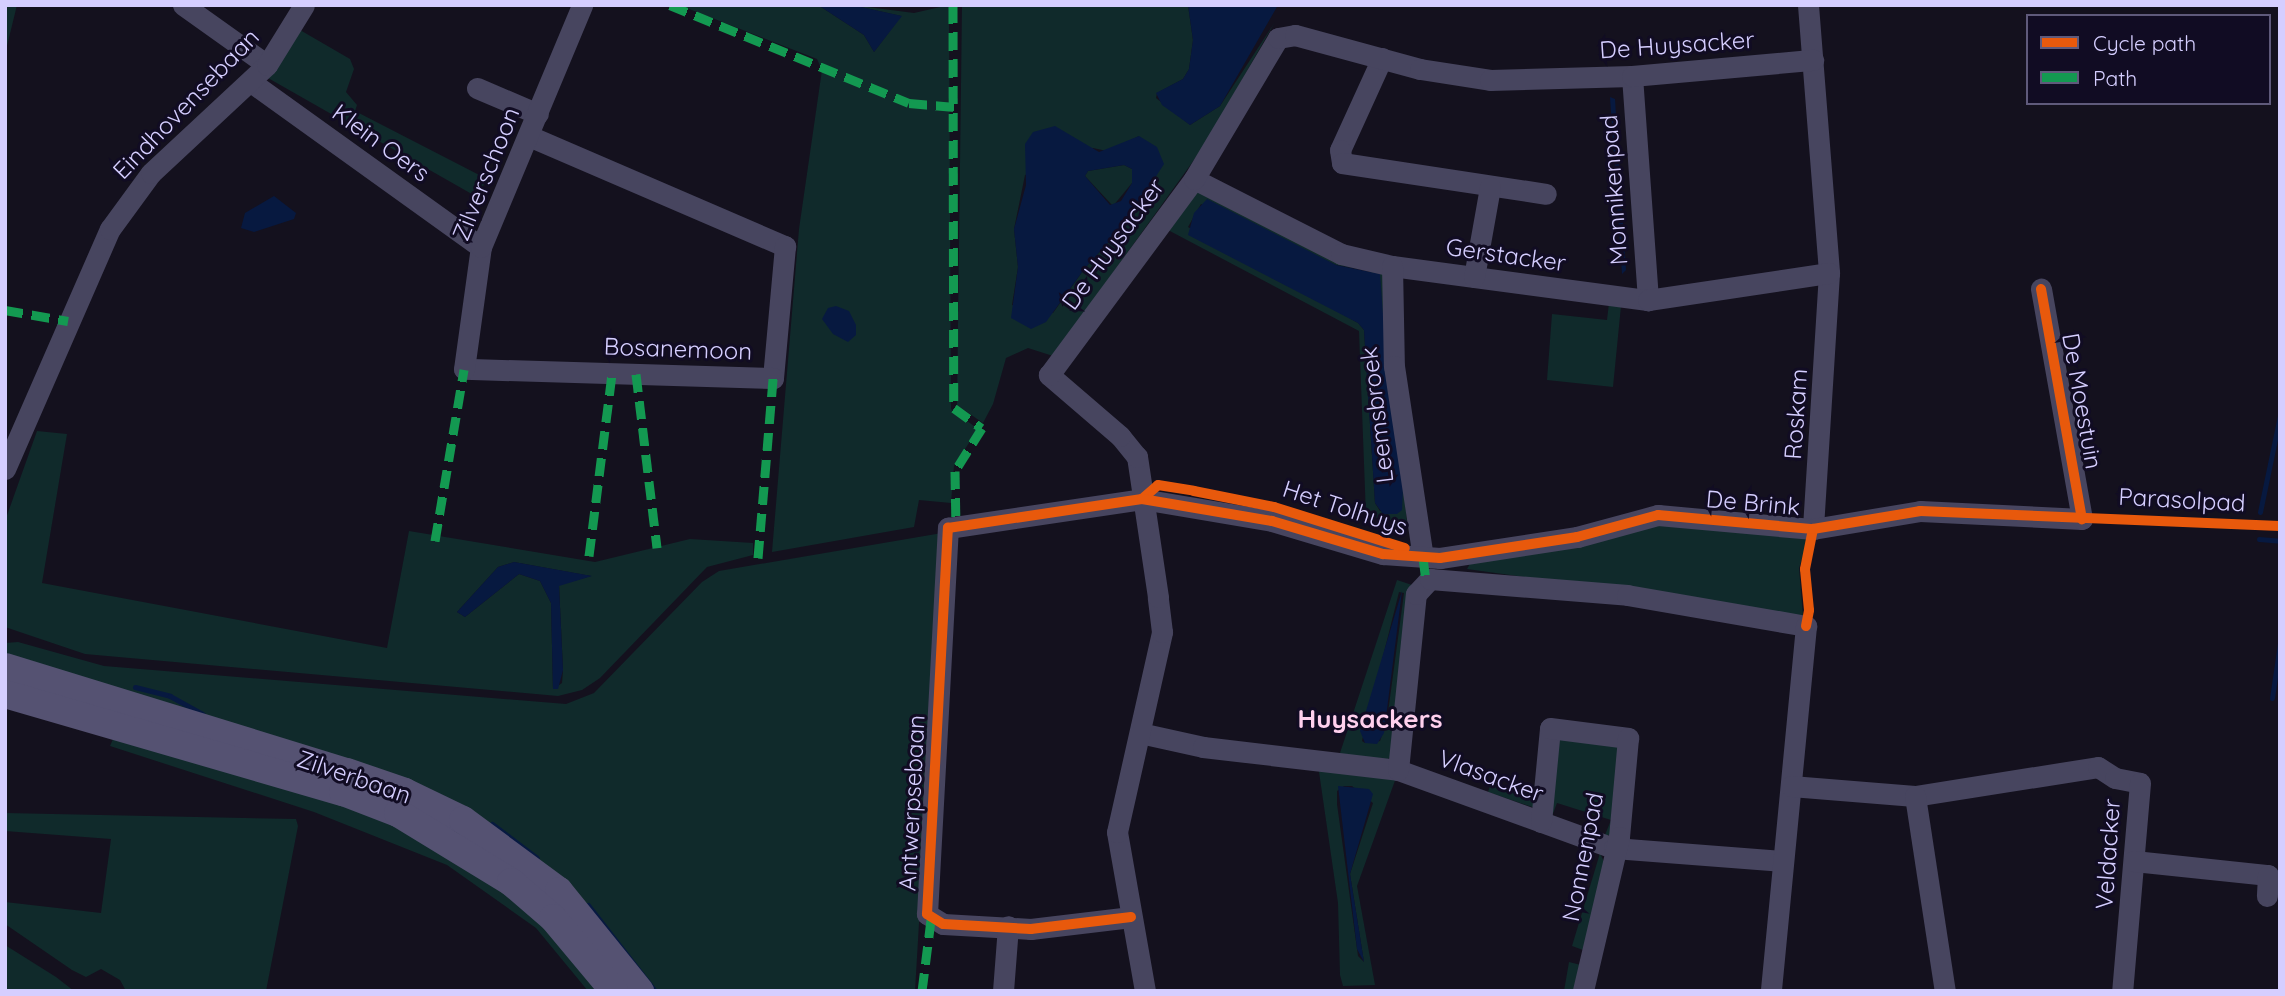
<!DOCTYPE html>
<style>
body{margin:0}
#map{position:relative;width:2285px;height:996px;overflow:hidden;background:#14111e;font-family:Quicksand,sans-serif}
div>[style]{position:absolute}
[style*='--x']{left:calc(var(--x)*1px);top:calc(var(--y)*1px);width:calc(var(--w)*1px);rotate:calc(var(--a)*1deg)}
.green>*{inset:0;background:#102a2b}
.water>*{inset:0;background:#071940}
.stream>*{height:5px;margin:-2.5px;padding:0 2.5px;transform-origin:2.5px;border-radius:2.5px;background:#071940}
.street>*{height:21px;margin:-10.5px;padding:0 10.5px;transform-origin:10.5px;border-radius:10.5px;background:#47455f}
.secondary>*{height:28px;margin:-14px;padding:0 14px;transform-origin:14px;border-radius:14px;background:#555272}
.quiet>*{height:9px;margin-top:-4.5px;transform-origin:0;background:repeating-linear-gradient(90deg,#139951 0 18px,transparent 0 27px)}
.cycleway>*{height:10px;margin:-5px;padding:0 5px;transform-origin:5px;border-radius:5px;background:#e8590c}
span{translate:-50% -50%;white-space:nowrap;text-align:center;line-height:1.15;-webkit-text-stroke:6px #110c23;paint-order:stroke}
.street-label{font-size:24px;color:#d5ceff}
.neighbourhood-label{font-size:26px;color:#ffd0ed;font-weight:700}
.frame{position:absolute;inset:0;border:7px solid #d5ceff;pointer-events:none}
.legend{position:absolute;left:2026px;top:14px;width:245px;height:91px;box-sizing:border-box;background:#110c23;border:2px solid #5f5a7b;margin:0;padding:9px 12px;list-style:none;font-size:21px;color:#d5ceff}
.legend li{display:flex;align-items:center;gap:14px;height:35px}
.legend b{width:35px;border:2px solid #5f5a7b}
</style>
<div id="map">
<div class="green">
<div style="clip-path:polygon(5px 5px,17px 5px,5px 54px)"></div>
<div style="clip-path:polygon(679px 5px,818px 5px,864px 35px,874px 52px,901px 16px,852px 5px,914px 13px,949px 5px,951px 409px,978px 429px,954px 466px,951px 503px,919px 500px,914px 527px,772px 552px,799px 229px,822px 70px,817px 59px)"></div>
<div style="clip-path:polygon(evenodd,962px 5px,1188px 5px,1193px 40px,1189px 69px,1183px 79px,1157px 93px,1156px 98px,1190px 125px,1220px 106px,1275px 22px,1204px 146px,1053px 356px,1028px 348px,1006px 358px,993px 404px,983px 423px,957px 405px,962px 5px,1139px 136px,1146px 195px,1126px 223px,1085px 268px,1053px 313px,1012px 305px,1018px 267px,1014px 229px,1025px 175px,1093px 148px,1107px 151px,1139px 136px)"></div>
<div style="clip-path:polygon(300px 30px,350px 59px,354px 69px,346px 92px,357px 105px,355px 111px,487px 179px,477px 197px,268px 78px)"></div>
<div style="clip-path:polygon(1124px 165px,1132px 169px,1132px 183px,1113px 206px,1085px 176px,1088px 171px)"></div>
<div style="clip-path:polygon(evenodd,1196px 189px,1385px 268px,1407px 523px,1366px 516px,1359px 331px,1168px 230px,1196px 189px,1201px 204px,1336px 265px,1371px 271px,1402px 510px,1380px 511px,1375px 503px,1364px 330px,1358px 323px,1188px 227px,1201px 204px)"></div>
<div style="clip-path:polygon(1609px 303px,1621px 306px,1613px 387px,1547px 380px,1552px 314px,1607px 320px)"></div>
<div style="clip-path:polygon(evenodd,37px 431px,67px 434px,42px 583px,387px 648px,409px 531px,595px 562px,690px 539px,753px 543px,753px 555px,707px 567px,600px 678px,582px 690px,558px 696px,85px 654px,5px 627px,5px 521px,37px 431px,514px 562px,591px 576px,559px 585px,563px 670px,562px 683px,553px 689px,551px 603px,540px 581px,519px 574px,465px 617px,457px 612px,498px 567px,514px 562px)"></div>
<div style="clip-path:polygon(1648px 524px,1809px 538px,1799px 568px,1803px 616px,1467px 569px,1471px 562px)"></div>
<div style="clip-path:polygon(942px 533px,915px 991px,646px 991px,562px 889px,7px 655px,5px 648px,5px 643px,18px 642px,104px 666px,566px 704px,594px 693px,702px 582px,719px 571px)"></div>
<div style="clip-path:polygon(evenodd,1397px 580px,1412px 585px,1396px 751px,1388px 759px,1339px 756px,1397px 580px,1399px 592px,1404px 593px,1387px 720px,1380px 741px,1365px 743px,1362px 741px,1399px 592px)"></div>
<div style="clip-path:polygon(1553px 734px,1623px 741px,1611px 835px,1605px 835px,1611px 820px,1557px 803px,1551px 819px)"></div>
<div style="clip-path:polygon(113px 739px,340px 796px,513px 889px,607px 991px,588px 991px,536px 928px,447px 865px,314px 812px,110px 746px)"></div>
<div style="clip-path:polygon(evenodd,1318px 765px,1397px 775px,1357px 886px,1375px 985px,1343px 986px,1340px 975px,1338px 903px,1318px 765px,1344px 786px,1352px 786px,1373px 803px,1350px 874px,1364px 962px,1358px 956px,1337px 804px,1337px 791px,1344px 786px)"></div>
<div style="clip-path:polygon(1490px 786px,1541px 791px,1538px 809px,1488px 792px)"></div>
<div style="clip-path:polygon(5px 813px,296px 819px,298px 826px,266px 991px,126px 991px,120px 980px,101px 969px,86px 977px,72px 970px,5px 924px,5px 902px,101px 913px,111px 839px,5px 831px)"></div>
<div style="clip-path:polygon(1600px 853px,1604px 862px,1583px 950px,1572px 946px)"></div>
<div style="clip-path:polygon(5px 945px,56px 977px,74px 991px,5px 991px)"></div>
<div style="clip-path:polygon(1569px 962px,1581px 965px,1576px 991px,1564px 991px)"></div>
</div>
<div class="water">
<div style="clip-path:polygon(818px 5px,852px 5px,902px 16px,874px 52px,864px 35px)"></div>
<div style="clip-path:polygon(1188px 5px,1278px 5px,1220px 106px,1190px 125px,1162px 105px,1156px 93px,1183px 79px,1189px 69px,1193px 40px)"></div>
<div style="clip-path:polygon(1610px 97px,1615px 99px,1626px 270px,1622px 274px)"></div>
<div style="clip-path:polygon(evenodd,1055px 126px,1099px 152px,1139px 136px,1157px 147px,1164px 164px,1126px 223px,1085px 268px,1046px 322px,1031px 329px,1011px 318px,1018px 267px,1014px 229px,1026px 185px,1025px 144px,1033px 132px,1055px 126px,1124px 165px,1132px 169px,1132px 183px,1121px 201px,1110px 205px,1085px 176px,1088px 171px,1124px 165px)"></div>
<div style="clip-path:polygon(274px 196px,296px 213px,294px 219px,254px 232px,241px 228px,245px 213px)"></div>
<div style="clip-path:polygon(1207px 199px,1336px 265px,1380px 274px,1388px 381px,1403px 489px,1402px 510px,1397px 514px,1383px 514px,1375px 503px,1364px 330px,1358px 323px,1188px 235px,1194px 213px)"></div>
<div style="clip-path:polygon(836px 306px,849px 311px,856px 325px,856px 335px,848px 342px,833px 334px,822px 319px,828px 308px)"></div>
<div style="clip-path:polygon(514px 562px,592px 576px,559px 586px,563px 670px,558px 689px,553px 689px,551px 603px,540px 581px,519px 574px,465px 617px,457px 612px,498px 567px)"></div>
<div style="clip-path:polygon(1402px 591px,1384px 733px,1377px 744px,1365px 743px,1360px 731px)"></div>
<div style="clip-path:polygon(1338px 786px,1369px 789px,1373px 794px,1350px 874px,1364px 962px,1357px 949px)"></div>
</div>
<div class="stream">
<div style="--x:2260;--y:512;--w:99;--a:-78.3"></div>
<div style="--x:2259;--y:539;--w:21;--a:5"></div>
<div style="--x:135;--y:687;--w:36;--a:14"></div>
<div style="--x:170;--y:696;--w:37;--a:29"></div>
<div style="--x:2272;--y:698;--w:56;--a:-81.7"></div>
<div style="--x:492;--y:824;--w:56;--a:37.1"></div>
<div style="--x:588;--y:905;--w:109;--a:52.1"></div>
</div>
<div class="street">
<div style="--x:183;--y:5;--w:103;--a:35.5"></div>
<div style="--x:1808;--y:5;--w:269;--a:85.5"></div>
<div style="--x:1829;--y:273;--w:256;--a:93.6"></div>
<div style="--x:1382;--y:58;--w:101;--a:114.5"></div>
<div style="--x:1340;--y:150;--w:13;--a:81"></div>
<div style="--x:1342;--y:163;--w:206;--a:8.6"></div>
<div style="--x:1632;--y:76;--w:225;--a:85.9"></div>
<div style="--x:251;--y:82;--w:283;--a:35.7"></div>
<div style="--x:477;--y:88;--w:66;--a:23.1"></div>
<div style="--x:529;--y:136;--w:279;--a:23.3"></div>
<div style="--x:785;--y:246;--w:133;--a:95.2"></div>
<div style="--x:773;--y:378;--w:309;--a:-178.3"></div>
<div style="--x:464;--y:369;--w:123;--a:-82.1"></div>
<div style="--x:481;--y:247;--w:262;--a:-67.3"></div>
<div style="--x:1194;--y:179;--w:165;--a:27"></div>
<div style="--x:1341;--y:254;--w:52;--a:13.2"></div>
<div style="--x:1392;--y:266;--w:258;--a:7.6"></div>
<div style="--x:1648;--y:300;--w:183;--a:-8.5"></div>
<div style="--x:1392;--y:266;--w:100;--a:88.9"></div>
<div style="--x:1394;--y:366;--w:193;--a:81.4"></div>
<div style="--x:1474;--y:277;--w:91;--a:-79.9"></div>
<div style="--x:5;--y:469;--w:262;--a:-66.4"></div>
<div style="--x:110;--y:229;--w:69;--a:-53.8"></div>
<div style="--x:151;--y:173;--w:158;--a:-43"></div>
<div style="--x:267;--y:65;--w:70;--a:-58.3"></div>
<div style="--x:1140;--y:733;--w:65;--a:12.5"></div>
<div style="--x:1203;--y:747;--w:196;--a:6.7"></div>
<div style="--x:1398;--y:770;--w:230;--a:19.9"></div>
<div style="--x:1614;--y:848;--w:169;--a:4.4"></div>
<div style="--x:1398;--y:770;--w:177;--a:-84.2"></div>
<div style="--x:1416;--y:594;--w:21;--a:-47"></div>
<div style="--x:1430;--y:579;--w:198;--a:4.6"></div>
<div style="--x:1627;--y:595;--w:182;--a:9.8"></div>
<div style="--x:1806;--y:626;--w:367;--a:95.5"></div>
<div style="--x:1791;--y:786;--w:124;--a:4.6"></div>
<div style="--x:1915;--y:796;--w:185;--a:-9"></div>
<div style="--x:2098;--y:767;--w:20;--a:33"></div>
<div style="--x:2115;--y:778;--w:25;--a:11"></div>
<div style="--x:2140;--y:783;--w:209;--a:94.9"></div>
<div style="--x:1915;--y:796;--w:197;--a:81.3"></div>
<div style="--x:1541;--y:822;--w:94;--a:-84.5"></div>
<div style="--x:1550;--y:728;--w:79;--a:7.3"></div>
<div style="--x:1628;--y:738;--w:99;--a:95.2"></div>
<div style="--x:1619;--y:837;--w:158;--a:103.2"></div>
<div style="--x:2134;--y:861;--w:135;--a:6"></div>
<div style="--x:2268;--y:875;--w:21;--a:93"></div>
<div style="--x:1131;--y:917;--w:101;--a:173.2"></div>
<div style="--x:1031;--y:929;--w:88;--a:-176.7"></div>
<div style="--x:943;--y:924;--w:19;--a:-148"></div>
<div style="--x:927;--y:914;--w:387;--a:-86.9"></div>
<div style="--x:948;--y:528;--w:196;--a:-8.5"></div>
<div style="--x:1142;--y:499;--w:132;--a:9.6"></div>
<div style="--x:1272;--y:521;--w:116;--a:16.6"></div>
<div style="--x:1383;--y:554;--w:57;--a:4"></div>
<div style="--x:1440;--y:558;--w:139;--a:-8.7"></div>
<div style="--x:1577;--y:537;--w:84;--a:-15.2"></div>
<div style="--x:1658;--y:515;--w:156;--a:5.2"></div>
<div style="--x:1813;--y:529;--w:109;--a:-9.5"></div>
<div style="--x:1920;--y:511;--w:162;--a:2.8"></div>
<div style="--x:2082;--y:519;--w:234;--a:-100.1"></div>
<div style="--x:1003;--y:991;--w:65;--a:-85.6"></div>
<div style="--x:1145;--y:991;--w:161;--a:-100"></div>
<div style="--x:1117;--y:832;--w:205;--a:-77.3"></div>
<div style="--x:1162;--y:632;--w:35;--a:-97"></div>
<div style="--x:1158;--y:597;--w:142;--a:-98.5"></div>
<div style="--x:1137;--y:457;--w:27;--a:-129"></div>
<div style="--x:1120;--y:436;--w:94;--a:-139.3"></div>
<div style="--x:1049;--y:375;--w:244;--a:-53.5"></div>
<div style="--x:1194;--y:179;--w:164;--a:-59.2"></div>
<div style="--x:1278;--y:38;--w:17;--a:-10"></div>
<div style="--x:1295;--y:35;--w:130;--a:15.2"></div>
<div style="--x:1420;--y:69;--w:71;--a:8.9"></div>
<div style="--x:1490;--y:80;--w:142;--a:-1.6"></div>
<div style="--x:1632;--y:76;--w:182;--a:-5.1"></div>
</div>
<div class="secondary">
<div style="--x:5;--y:667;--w:358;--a:17.1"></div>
<div style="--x:347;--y:772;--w:61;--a:19"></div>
<div style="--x:405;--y:792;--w:64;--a:25.8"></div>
<div style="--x:463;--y:820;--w:119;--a:36.5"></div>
<div style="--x:559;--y:891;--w:129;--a:51"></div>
<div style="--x:5;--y:694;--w:352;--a:16.2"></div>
<div style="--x:343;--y:792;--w:59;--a:20.9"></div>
<div style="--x:398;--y:813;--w:132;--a:31.4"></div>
<div style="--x:511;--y:882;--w:55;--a:40.6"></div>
<div style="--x:553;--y:918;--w:95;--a:50.1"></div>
</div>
<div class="quiet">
<div style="--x:670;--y:5;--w:258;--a:22.3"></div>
<div style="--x:909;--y:103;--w:46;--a:5"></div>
<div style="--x:953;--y:5;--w:403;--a:89.9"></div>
<div style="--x:954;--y:408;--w:34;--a:36"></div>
<div style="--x:982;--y:428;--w:51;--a:122.1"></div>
<div style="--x:955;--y:471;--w:55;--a:89"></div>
<div style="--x:5;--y:310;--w:64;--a:9.9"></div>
<div style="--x:636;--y:374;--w:175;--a:83.1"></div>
<div style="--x:435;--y:541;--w:174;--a:-80.4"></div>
<div style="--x:589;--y:556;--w:184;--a:-82.8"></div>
<div style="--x:1423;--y:557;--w:24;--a:83"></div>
<div style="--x:758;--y:558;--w:181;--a:-85.2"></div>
<div style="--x:922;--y:991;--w:72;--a:-82.8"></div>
</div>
<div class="cycleway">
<div style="--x:2041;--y:289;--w:234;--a:79.9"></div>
<div style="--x:1142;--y:499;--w:21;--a:-41"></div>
<div style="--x:1158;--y:485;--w:36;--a:9"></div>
<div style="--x:1194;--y:491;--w:82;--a:11.3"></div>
<div style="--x:1274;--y:507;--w:137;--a:17.4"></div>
<div style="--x:1806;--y:626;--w:16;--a:-79"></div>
<div style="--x:1809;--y:610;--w:41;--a:-95.6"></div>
<div style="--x:1805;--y:569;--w:41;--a:-78.7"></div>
<div style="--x:1131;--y:917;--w:101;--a:173.2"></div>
<div style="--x:1031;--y:929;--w:88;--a:-176.7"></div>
<div style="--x:943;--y:924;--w:19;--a:-148"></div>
<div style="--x:927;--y:914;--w:387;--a:-86.9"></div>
<div style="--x:948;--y:528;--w:196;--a:-8.5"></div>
<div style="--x:1142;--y:499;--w:132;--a:9.6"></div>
<div style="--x:1272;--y:521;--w:116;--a:16.6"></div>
<div style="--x:1383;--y:554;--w:57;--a:4"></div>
<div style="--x:1440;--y:558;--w:139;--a:-8.7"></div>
<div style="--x:1577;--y:537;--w:84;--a:-15.2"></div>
<div style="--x:1658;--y:515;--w:156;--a:5.2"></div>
<div style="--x:1813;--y:529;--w:109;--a:-9.5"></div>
<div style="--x:1920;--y:511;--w:360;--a:2.4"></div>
</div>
<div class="street-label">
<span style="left:1677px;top:45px;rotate:-4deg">De Huysacker</span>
<span style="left:186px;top:104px;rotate:-46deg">Eindhovensebaan</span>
<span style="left:381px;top:143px;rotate:36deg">Klein Oers</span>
<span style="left:486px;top:174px;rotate:-68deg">Zilverschoon</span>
<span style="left:1614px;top:190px;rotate:-94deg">Monnikenpad</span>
<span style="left:1113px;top:244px;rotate:-54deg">De Huysacker</span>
<span style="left:1506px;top:255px;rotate:8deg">Gerstacker</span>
<span style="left:678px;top:349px;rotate:2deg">Bosanemoon</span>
<span style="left:2082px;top:401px;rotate:80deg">De Moestuin</span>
<span style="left:1796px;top:414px;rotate:-86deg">Roskam</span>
<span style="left:1377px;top:415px;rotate:-97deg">Leemsbroek</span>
<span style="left:2182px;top:500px;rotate:3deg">Parasolpad</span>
<span style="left:1753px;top:503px;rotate:5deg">De Brink</span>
<span style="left:1345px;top:508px;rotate:18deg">Het Tolhuys</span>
<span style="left:1491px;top:776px;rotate:20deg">Vlasacker</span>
<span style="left:354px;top:777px;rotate:19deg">Zilverbaan</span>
<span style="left:912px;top:803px;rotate:-87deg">Antwerpsebaan</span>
<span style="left:2108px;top:854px;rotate:-86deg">Veldacker</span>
<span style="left:1583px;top:857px;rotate:-79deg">Nonnenpad</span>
</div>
<div class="neighbourhood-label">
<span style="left:1370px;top:719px">Huysackers</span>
</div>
<div class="frame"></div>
<ul class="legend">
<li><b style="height:9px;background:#e8590c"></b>Cycle path</li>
<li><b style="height:9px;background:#139951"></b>Path</li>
</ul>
</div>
